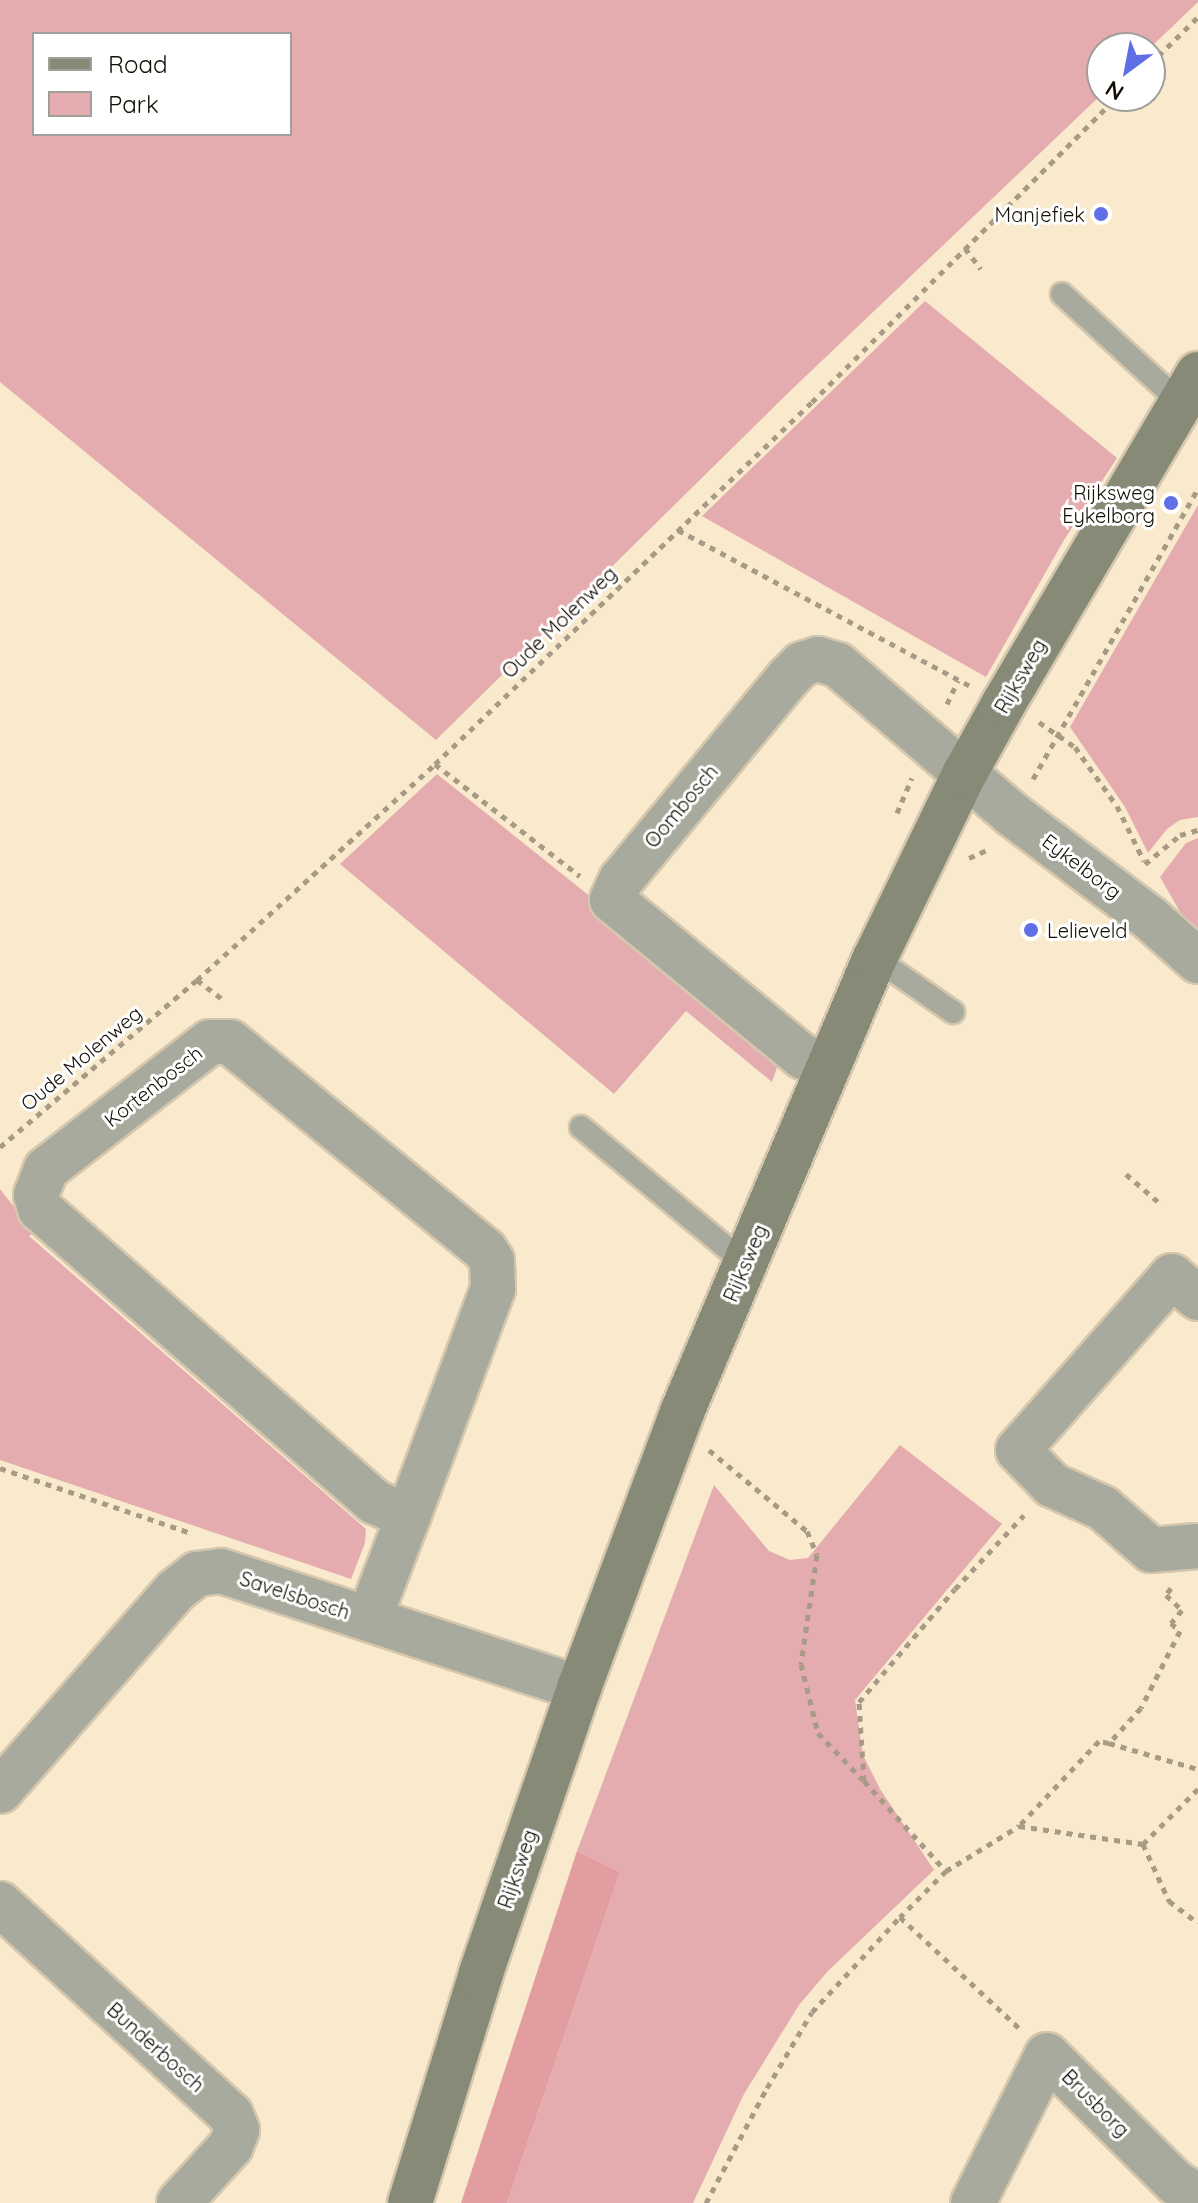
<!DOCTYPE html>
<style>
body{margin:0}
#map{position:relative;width:1198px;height:2203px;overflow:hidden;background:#faeacd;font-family:Quicksand,sans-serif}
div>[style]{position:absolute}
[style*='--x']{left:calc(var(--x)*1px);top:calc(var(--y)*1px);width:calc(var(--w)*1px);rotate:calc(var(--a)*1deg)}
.green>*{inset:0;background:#e4acae}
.forest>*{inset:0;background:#e29da0}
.path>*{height:5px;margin-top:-2.5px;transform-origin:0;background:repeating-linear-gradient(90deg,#a79b85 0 6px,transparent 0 12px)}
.roads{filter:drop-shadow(2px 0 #d5c7ad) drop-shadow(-2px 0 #d5c7ad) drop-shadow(0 2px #d5c7ad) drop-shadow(0 -2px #d5c7ad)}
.lane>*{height:22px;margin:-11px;padding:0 11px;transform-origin:11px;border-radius:11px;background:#a7aa9d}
.street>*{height:44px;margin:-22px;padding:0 22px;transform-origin:22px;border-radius:22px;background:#a7aa9d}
.secondary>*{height:44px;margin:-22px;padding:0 22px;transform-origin:22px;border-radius:22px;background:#868a77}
.dots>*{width:22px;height:22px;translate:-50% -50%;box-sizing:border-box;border:4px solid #fff;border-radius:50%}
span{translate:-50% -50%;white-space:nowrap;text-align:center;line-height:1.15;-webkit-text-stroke:6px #fff;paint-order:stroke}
.poi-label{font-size:20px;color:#140f05}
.right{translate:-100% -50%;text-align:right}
.left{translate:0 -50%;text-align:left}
.street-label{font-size:20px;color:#140f05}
.legend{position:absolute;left:32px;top:32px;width:260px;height:104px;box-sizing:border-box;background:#fff;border:2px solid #a19f9b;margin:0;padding:10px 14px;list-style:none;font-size:24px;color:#140f05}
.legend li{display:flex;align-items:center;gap:16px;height:40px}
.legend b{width:40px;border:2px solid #a19f9b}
.north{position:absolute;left:1086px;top:32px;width:80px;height:80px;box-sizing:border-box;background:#fff;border:2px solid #a19f9b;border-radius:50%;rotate:212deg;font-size:22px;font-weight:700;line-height:32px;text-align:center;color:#140f05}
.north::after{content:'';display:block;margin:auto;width:28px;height:36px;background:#606fe6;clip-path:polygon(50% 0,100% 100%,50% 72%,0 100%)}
</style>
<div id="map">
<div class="green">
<div style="clip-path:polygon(evenodd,0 0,1198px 0,1198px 2px,1150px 48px,1102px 48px,1102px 94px,787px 394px,436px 740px,0 382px,0 0,34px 34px,290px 34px,290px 134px,34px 134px,34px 34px)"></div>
<div style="clip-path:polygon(925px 301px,1117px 458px,1064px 540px,986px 677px,702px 516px)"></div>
<div style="clip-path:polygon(1198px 505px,1198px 817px,1180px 820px,1167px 829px,1148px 853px,1125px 807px,1070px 727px)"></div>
<div style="clip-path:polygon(437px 774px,701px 985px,785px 1045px,772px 1082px,686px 1011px,614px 1094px,340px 864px)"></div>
<div style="clip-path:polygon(1198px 838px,1198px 936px,1191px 931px,1160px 877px,1186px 843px)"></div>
<div style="clip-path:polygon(0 1189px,34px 1232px,29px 1236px,366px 1529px,365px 1543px,351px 1579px,0 1460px)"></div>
<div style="clip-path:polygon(900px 1445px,1002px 1524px,855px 1700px,863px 1755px,880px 1789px,934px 1870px,827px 1972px,799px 2005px,744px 2094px,693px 2203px,507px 2203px,620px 1872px,577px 1851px,714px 1485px,769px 1551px,790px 1560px,808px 1558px)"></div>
</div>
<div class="forest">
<div style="clip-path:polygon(577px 1851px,620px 1872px,507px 2203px,461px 2203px)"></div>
</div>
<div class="path">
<div style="--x:1150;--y:64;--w:67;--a:-44.4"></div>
<div style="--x:965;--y:248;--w:26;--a:53"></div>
<div style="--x:678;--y:530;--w:331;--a:28.1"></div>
<div style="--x:947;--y:704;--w:26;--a:-65"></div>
<div style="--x:1039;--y:722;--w:44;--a:34.8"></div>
<div style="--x:1075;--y:747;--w:72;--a:54.6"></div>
<div style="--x:1117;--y:806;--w:61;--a:63.9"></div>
<div style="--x:435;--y:764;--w:183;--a:37.7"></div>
<div style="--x:1033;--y:779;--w:335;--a:-60.4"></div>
<div style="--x:897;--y:813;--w:38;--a:-67"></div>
<div style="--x:969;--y:858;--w:22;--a:-24"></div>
<div style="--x:1145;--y:864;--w:45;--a:-39.6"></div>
<div style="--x:1180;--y:835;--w:19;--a:-16"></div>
<div style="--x:197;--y:980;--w:35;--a:37"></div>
<div style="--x:0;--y:1147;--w:258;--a:-40.3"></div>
<div style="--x:197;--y:980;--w:321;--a:-42.2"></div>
<div style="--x:435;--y:764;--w:523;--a:-43.84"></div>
<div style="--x:812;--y:402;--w:433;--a:-45"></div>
<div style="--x:1126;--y:1174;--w:48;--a:40.7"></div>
<div style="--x:709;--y:1450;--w:127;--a:39.6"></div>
<div style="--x:807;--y:1531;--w:26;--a:67"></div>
<div style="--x:817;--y:1555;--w:110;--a:98.4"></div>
<div style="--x:801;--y:1664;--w:71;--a:76.2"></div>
<div style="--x:818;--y:1733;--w:66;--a:46.2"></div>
<div style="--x:864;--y:1781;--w:79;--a:-93.6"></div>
<div style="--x:859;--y:1702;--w:148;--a:-49.7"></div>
<div style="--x:955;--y:1589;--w:101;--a:-47"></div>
<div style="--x:0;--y:1468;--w:199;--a:18.8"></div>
<div style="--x:1171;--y:1588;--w:9;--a:126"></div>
<div style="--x:1166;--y:1595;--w:22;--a:43"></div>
<div style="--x:1182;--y:1610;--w:17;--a:130"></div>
<div style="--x:1171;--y:1623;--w:12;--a:42"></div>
<div style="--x:1180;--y:1631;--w:86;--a:116.9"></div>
<div style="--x:1141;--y:1708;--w:47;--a:132.4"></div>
<div style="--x:1109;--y:1743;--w:10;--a:-169"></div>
<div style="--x:1099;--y:1741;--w:117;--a:133.3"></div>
<div style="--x:1019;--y:1826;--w:125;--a:8.3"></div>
<div style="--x:1143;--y:1844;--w:63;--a:65.5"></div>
<div style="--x:1169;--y:1901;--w:36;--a:37"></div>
<div style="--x:1109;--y:1743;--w:93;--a:16.3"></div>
<div style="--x:864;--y:1781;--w:122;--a:47.7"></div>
<div style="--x:946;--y:1871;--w:65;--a:135"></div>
<div style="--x:900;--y:1917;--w:164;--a:43"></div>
<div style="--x:1143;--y:1844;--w:78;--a:-45"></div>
<div style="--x:946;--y:1871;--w:86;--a:-31.7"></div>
<div style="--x:706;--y:2203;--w:130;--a:-62.1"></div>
<div style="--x:767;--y:2088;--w:88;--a:-59.4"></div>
<div style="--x:812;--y:2012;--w:129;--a:-47.2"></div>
</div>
<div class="roads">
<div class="lane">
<div style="--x:1062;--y:294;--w:161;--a:42.5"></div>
<div style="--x:875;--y:958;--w:95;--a:34.7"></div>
<div style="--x:581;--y:1127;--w:213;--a:39.7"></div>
</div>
<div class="street">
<div style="--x:828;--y:1065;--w:26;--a:-162"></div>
<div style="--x:803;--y:1057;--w:247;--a:-140.6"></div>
<div style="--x:612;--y:900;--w:22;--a:-66"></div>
<div style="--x:621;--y:880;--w:264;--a:-50.4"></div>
<div style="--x:789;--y:677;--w:18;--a:-45"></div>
<div style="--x:802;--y:664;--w:17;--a:-17"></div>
<div style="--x:818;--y:659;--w:21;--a:17"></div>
<div style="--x:838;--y:665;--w:230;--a:40.6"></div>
<div style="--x:1013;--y:815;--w:173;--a:37"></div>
<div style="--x:1151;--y:919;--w:63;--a:41.8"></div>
<div style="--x:1198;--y:1298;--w:34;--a:-140"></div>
<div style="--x:1172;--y:1276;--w:232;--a:131.5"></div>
<div style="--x:1018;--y:1450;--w:49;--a:45.8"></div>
<div style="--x:1052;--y:1485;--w:56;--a:24.3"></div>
<div style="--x:1103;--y:1508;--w:64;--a:41.2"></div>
<div style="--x:1151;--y:1550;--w:47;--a:-4.9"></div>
<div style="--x:369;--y:1619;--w:109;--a:-69.1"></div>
<div style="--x:408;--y:1517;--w:243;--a:-69.6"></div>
<div style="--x:493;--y:1289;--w:28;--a:-92"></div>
<div style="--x:492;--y:1261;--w:13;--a:-122"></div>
<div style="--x:485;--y:1250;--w:329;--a:-140.8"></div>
<div style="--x:230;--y:1042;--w:20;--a:180"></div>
<div style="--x:210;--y:1042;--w:207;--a:142.2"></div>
<div style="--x:46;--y:1169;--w:28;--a:111"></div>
<div style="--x:36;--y:1195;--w:15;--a:74"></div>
<div style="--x:40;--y:1209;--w:445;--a:41.2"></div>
<div style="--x:375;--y:1502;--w:36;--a:24"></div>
<div style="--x:0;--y:1791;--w:266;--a:-48.8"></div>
<div style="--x:175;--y:1591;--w:28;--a:-38"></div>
<div style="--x:197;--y:1574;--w:24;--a:-7"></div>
<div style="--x:221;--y:1571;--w:377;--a:18.1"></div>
<div style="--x:0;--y:1904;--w:313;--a:42.4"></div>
<div style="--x:231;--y:2115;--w:16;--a:68"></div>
<div style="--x:237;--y:2130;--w:17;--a:111"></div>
<div style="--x:231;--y:2146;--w:77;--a:132.4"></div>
<div style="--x:973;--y:2203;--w:165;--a:-63.4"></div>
<div style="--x:1047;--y:2055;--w:182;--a:44.8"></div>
<div style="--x:1176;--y:2183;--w:26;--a:32"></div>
</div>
<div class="secondary">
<div style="--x:410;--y:2203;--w:241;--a:-72.8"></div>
<div style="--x:481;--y:1973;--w:301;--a:-71"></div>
<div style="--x:579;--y:1688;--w:295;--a:-69.5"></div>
<div style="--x:682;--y:1412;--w:493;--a:-67"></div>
<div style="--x:875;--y:958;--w:206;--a:-64.1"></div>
<div style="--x:965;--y:773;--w:80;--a:-60.9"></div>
<div style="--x:1004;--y:703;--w:382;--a:-59.5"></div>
</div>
</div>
<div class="dots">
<div style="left:1101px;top:214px;background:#606fe6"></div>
<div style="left:1171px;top:503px;background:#606fe6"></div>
<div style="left:1031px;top:930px;background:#606fe6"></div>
</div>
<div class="poi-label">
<span class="right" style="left:1085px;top:214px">Manjefiek</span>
<span class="right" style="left:1155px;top:504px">Rijksweg<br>Eykelborg</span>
<span class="left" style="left:1047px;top:930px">Lelieveld</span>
</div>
<div class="street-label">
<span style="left:559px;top:622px;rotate:-44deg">Oude Molenweg</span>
<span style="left:1020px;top:676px;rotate:-60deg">Rijksweg</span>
<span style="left:681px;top:806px;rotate:-50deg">Oombosch</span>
<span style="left:1082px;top:866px;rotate:37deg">Eykelborg</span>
<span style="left:81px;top:1058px;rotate:-40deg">Oude Molenweg</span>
<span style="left:153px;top:1086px;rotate:-38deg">Kortenbosch</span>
<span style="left:745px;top:1263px;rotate:-67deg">Rijksweg</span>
<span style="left:295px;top:1595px;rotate:18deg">Savelsbosch</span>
<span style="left:517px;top:1869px;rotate:-71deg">Rijksweg</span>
<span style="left:156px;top:2047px;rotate:42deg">Bunderbosch</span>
<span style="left:1096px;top:2103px;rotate:45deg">Brusborg</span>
</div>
<ul class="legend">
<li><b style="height:10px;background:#868a77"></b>Road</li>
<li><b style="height:22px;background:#e4acae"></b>Park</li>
</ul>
<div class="north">N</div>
</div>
